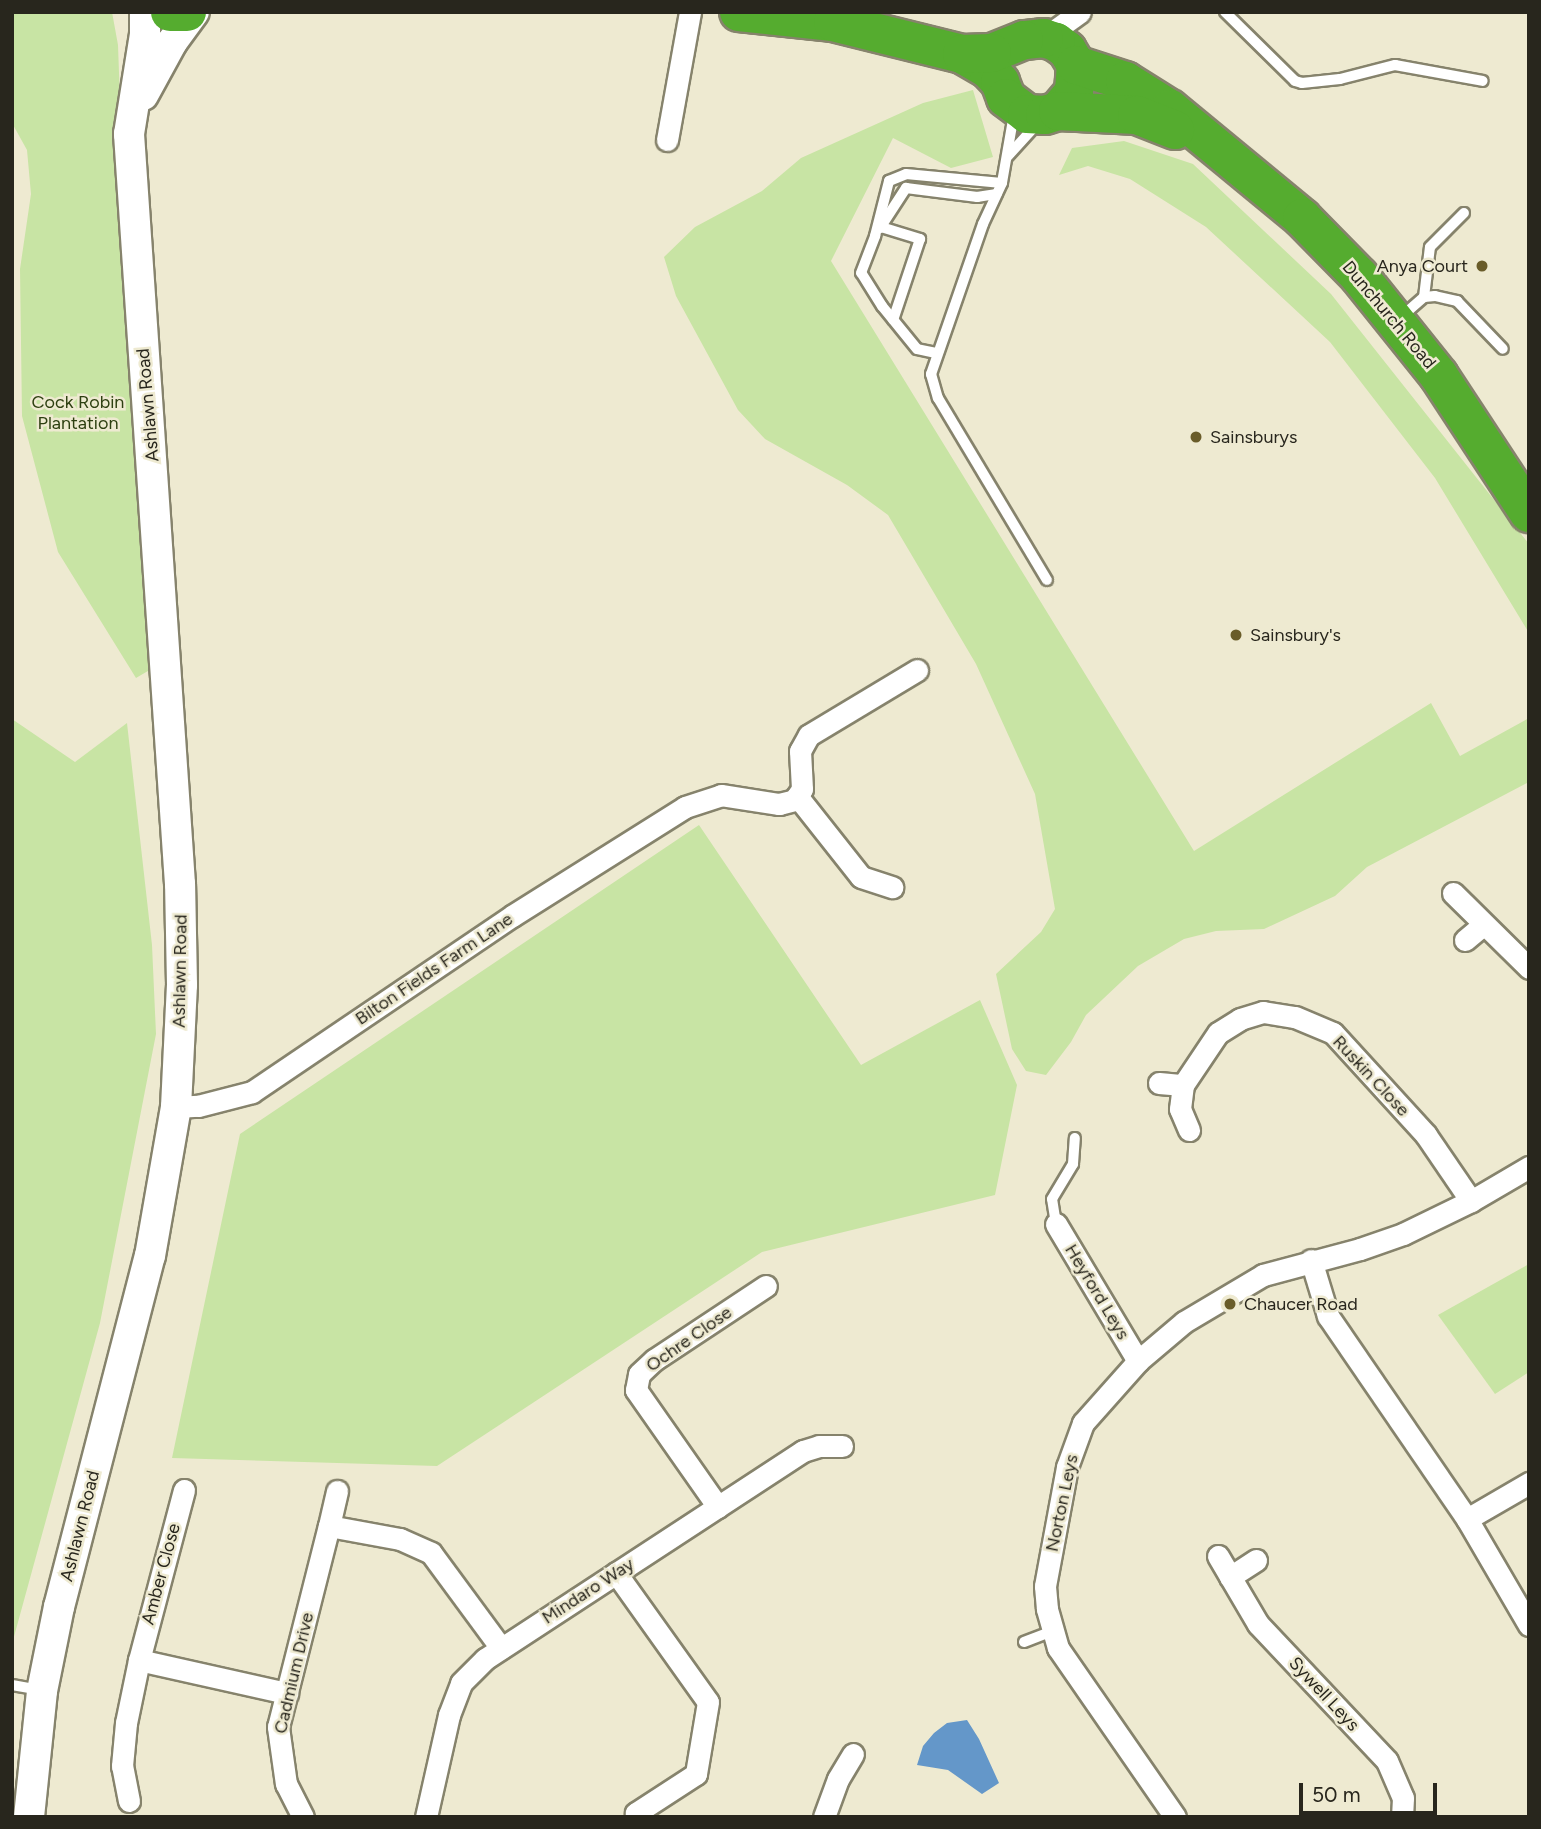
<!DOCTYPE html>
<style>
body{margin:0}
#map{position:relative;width:1541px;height:1829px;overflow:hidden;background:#eeead1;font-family:Figtree,sans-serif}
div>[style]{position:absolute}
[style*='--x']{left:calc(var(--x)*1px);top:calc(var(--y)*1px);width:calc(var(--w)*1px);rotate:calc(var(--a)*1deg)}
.green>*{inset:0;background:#c8e4a4}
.water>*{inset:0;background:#6497c9}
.roads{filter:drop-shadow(2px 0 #86836c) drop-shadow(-2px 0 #86836c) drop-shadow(0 2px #86836c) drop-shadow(0 -2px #86836c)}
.lane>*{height:10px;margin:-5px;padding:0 5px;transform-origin:5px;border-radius:5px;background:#fff}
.street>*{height:21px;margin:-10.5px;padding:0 10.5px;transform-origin:10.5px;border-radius:10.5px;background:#fff}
.secondary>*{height:30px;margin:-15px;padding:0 15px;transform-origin:15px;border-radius:15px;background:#fff}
.highway>*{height:38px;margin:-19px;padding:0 19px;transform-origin:19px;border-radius:19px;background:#55ac2f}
.dots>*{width:19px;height:19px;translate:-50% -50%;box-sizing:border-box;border:4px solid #eeead1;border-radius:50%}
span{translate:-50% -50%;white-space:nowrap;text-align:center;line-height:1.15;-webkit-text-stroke:5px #eeead1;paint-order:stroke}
.poi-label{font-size:18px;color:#28261d}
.right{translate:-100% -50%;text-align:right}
.left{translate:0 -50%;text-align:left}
.street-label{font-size:18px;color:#28261d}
.park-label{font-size:18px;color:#2e4011}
.frame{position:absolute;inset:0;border:14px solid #28261d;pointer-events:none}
.scale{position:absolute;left:1299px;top:1783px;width:138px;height:32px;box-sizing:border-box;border:4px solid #28261d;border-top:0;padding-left:9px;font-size:21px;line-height:24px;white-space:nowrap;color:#28261d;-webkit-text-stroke:5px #eeead1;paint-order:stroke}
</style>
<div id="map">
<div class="green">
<div style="clip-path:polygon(12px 12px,112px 12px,118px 45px,130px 378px,148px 542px,153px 668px,136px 678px,58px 552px,22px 416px,20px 269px,31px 194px,27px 150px,12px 123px)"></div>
<div style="clip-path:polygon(973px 90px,993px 157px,951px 168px,893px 138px,831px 261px,1194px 851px,1431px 703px,1460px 756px,1529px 718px,1529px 782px,1367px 867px,1335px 896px,1264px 929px,1216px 931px,1184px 939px,1138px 966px,1086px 1015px,1071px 1042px,1046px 1075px,1026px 1071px,1012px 1049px,996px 974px,1041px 932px,1055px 909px,1048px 869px,1035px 794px,976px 664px,888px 515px,847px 485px,765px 439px,738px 410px,676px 296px,664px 257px,695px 227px,762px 191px,801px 158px,923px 103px)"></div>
<div style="clip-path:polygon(1124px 141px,1193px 164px,1331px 294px,1529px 544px,1529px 633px,1435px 478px,1330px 342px,1206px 227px,1130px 179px,1088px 166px,1059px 175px,1072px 148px)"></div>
<div style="clip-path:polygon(12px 719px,75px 762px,127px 723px,152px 945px,156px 1034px,100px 1323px,12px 1644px)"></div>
<div style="clip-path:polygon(699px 825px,861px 1065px,980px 1000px,1017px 1085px,995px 1195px,762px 1252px,437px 1466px,172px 1458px,240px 1134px)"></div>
<div style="clip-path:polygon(1529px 1264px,1529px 1372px,1495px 1394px,1438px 1315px)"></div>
</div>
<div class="water">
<div style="clip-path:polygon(967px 1720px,979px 1739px,999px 1783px,982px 1794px,948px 1770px,917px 1765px,923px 1746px,934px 1733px,947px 1723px)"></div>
</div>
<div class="roads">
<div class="lane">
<div style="--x:1225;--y:12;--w:98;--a:44.6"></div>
<div style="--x:1295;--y:81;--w:7;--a:16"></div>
<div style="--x:1302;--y:83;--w:38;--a:-6"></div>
<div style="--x:1340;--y:79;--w:57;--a:-14.3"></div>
<div style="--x:1395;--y:65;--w:89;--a:10.3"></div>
<div style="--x:1014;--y:114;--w:70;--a:99.9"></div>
<div style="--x:1002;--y:183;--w:45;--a:114.9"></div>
<div style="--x:983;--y:224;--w:159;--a:109.1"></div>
<div style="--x:931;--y:374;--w:25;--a:74"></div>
<div style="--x:938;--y:398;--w:212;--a:59.1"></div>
<div style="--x:1008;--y:156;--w:43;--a:-47.8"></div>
<div style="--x:881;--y:227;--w:41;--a:17.1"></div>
<div style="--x:920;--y:239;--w:85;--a:108.4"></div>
<div style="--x:880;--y:228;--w:48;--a:-57"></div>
<div style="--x:906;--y:188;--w:72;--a:7.2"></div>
<div style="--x:977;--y:197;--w:20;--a:-9"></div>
<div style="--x:1424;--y:297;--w:50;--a:-83.2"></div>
<div style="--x:1430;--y:247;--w:48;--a:-45"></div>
<div style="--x:1401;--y:317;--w:30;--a:-41"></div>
<div style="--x:1424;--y:297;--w:11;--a:-5"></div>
<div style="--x:1435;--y:296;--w:23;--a:13"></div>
<div style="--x:1457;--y:301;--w:66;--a:46.2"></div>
<div style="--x:936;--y:353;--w:19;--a:-168"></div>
<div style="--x:917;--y:349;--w:55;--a:-129.1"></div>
<div style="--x:882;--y:306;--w:39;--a:-122"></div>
<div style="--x:861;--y:273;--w:40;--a:-69"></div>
<div style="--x:875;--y:236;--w:57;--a:-75.7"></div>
<div style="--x:889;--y:181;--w:18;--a:-22"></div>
<div style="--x:906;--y:174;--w:96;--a:5.4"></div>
<div style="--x:1056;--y:1224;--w:25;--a:-99"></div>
<div style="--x:1052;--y:1199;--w:41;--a:-59"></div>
<div style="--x:1073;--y:1164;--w:26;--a:-86"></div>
<div style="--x:1024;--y:1642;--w:31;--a:-21"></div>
<div style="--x:12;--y:1685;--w:28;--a:10"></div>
</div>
<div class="street">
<div style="--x:1044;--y:38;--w:44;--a:-35.8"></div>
<div style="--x:667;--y:140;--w:130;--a:-79.8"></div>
<div style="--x:797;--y:796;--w:103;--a:51.7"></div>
<div style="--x:861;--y:877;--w:33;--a:18"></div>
<div style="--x:1453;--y:893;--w:107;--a:44.6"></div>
<div style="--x:1465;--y:940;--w:23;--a:-40"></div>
<div style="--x:1159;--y:1083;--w:24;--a:5"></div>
<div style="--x:176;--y:1107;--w:22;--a:-3"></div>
<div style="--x:198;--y:1106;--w:56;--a:-14.5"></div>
<div style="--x:252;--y:1092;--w:314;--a:-34.1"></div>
<div style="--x:512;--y:916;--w:204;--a:-32.2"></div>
<div style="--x:685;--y:807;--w:38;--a:-18"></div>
<div style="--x:721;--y:795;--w:59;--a:8.8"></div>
<div style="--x:779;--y:804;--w:16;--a:-14"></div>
<div style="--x:795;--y:800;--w:13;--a:-58"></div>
<div style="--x:802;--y:789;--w:38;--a:-93"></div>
<div style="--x:800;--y:751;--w:18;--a:-61"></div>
<div style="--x:809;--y:735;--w:126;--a:-31"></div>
<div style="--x:1189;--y:1130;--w:23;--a:-113"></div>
<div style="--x:1180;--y:1109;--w:24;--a:-83"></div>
<div style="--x:1183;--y:1085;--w:63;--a:-56.1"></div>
<div style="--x:1218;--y:1033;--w:26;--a:-32"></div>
<div style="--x:1240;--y:1019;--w:24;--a:-17"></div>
<div style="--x:1263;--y:1012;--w:32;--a:9"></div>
<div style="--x:1295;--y:1017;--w:41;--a:22.8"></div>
<div style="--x:1333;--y:1033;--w:138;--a:47.6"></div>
<div style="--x:1426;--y:1135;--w:80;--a:55.7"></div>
<div style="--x:1056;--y:1224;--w:160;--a:59.1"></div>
<div style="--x:1311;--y:1260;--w:59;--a:73.1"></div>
<div style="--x:1328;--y:1316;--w:246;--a:55.6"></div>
<div style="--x:1467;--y:1519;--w:123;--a:59.7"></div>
<div style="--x:184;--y:1490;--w:176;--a:104.8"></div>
<div style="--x:139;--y:1660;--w:152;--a:12.6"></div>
<div style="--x:718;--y:1507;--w:143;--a:-125"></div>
<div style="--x:636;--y:1390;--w:16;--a:-79"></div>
<div style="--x:639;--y:1374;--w:21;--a:-43"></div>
<div style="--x:654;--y:1360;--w:134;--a:-33.5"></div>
<div style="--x:1467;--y:1519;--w:72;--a:-30.1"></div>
<div style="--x:329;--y:1526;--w:36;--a:-77"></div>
<div style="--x:1218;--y:1556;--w:79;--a:59.5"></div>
<div style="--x:1258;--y:1624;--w:188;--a:46.7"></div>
<div style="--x:1387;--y:1761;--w:40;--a:66.6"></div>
<div style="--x:1403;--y:1798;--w:19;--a:93"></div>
<div style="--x:616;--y:1573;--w:158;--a:54.5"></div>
<div style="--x:708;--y:1702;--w:73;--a:99.5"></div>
<div style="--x:696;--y:1774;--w:72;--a:147"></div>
<div style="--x:636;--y:1813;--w:4;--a:63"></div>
<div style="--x:1230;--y:1577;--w:31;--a:-33"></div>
<div style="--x:129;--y:1801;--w:36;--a:-101"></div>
<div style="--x:122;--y:1766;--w:43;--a:-84.7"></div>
<div style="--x:126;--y:1723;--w:64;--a:-78.3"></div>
<div style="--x:303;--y:1817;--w:37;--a:-117"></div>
<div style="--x:286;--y:1784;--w:58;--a:-98"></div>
<div style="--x:278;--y:1727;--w:207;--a:-75.8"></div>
<div style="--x:329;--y:1526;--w:72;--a:10.4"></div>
<div style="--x:400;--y:1539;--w:34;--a:24"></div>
<div style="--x:431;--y:1553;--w:118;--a:53.6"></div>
<div style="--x:426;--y:1817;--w:105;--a:-77.3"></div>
<div style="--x:449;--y:1715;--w:34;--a:-69"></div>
<div style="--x:461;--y:1683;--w:34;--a:-45"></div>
<div style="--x:485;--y:1659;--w:380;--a:-33.2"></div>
<div style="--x:803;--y:1451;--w:17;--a:-17"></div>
<div style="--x:819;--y:1446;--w:23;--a:0"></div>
<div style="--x:824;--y:1817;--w:40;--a:-69.8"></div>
<div style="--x:838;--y:1779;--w:29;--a:-59"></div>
<div style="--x:1175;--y:1817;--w:206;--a:-124.7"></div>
<div style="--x:1058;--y:1648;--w:41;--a:-105.8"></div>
<div style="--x:1047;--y:1609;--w:23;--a:-95"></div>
<div style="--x:1045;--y:1586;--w:121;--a:-79.5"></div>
<div style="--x:1067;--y:1467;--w:47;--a:-70"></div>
<div style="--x:1083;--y:1423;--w:83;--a:-48.4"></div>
<div style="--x:1138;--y:1361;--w:60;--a:-40.3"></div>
<div style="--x:1184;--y:1322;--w:92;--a:-30.7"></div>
<div style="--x:1263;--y:1275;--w:100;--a:-15"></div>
<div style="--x:1360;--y:1249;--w:46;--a:-19.2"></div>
<div style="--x:1403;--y:1234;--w:76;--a:-25.9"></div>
<div style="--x:1471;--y:1201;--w:67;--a:-30.4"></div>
</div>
<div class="secondary">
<div style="--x:143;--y:95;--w:60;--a:-61.3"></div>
<div style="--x:172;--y:42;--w:37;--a:-54"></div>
<div style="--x:29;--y:1817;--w:127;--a:-84.1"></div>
<div style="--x:42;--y:1691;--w:86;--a:-78.6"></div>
<div style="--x:59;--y:1607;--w:363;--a:-75.5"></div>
<div style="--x:150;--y:1256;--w:151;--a:-80.1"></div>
<div style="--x:176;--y:1107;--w:122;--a:-87.2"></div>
<div style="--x:182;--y:985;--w:101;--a:-91.1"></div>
<div style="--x:180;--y:884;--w:752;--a:-93.89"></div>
<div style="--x:129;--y:134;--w:101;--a:-80.9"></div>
<div style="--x:145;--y:34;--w:22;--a:-90"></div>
</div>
<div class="highway">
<div style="--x:170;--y:12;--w:17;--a:0"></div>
<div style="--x:739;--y:12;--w:95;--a:6.1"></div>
<div style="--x:833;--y:22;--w:133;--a:13.9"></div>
<div style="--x:962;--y:54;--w:30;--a:30"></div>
<div style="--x:988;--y:69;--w:18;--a:47"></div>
<div style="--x:1000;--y:82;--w:17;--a:69"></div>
<div style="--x:1006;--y:98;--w:26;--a:37"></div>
<div style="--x:1027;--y:114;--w:18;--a:3"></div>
<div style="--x:1045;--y:115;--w:14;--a:-17"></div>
<div style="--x:1058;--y:111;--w:25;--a:-50"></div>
<div style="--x:1074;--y:92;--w:27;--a:-86"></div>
<div style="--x:1076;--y:65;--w:17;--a:-121"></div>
<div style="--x:1067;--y:50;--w:14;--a:-144"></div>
<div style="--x:1056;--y:42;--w:13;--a:-162"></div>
<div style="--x:1044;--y:38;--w:20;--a:174"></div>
<div style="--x:1024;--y:40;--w:35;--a:158"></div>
<div style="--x:992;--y:53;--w:30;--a:178"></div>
<div style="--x:1076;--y:65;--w:52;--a:18.1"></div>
<div style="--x:1125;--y:81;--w:53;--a:31.9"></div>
<div style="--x:1170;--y:109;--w:171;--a:39.5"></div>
<div style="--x:1302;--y:218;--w:81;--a:45.5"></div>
<div style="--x:1359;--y:276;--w:128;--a:51.3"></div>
<div style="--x:1439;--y:376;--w:164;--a:56.7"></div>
<div style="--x:1058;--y:111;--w:79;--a:2.9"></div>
<div style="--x:1137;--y:115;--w:41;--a:21.5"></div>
</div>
</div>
<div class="dots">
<div style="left:1482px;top:266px;background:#695c29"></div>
<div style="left:1196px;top:437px;background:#695c29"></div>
<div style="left:1236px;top:635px;background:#695c29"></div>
<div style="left:1230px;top:1304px;background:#695c29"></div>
</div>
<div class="poi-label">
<span class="right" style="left:1468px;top:266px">Anya Court</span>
<span class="left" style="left:1210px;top:437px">Sainsburys</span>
<span class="left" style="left:1250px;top:635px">Sainsbury's</span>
<span class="left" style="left:1244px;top:1304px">Chaucer Road</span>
</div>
<div class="street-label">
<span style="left:1389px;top:315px;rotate:50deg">Dunchurch Road</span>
<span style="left:148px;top:405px;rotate:-95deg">Ashlawn Road</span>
<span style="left:434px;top:969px;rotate:-34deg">Bilton Fields Farm Lane</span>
<span style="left:180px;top:971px;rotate:-89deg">Ashlawn Road</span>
<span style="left:1371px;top:1076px;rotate:47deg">Ruskin Close</span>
<span style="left:1097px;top:1292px;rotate:59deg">Heyford Leys</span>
<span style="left:689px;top:1339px;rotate:-35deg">Ochre Close</span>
<span style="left:1062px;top:1503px;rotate:-78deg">Norton Leys</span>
<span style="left:80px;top:1526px;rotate:-76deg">Ashlawn Road</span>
<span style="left:161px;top:1574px;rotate:-75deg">Amber Close</span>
<span style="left:588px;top:1591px;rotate:-33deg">Mindaro Way</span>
<span style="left:294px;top:1673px;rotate:-77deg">Cadmium Drive</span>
<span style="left:1324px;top:1694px;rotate:47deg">Sywell Leys</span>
</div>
<div class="park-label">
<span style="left:78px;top:413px">Cock Robin<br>Plantation</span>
</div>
<div class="frame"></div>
<div class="scale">50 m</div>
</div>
